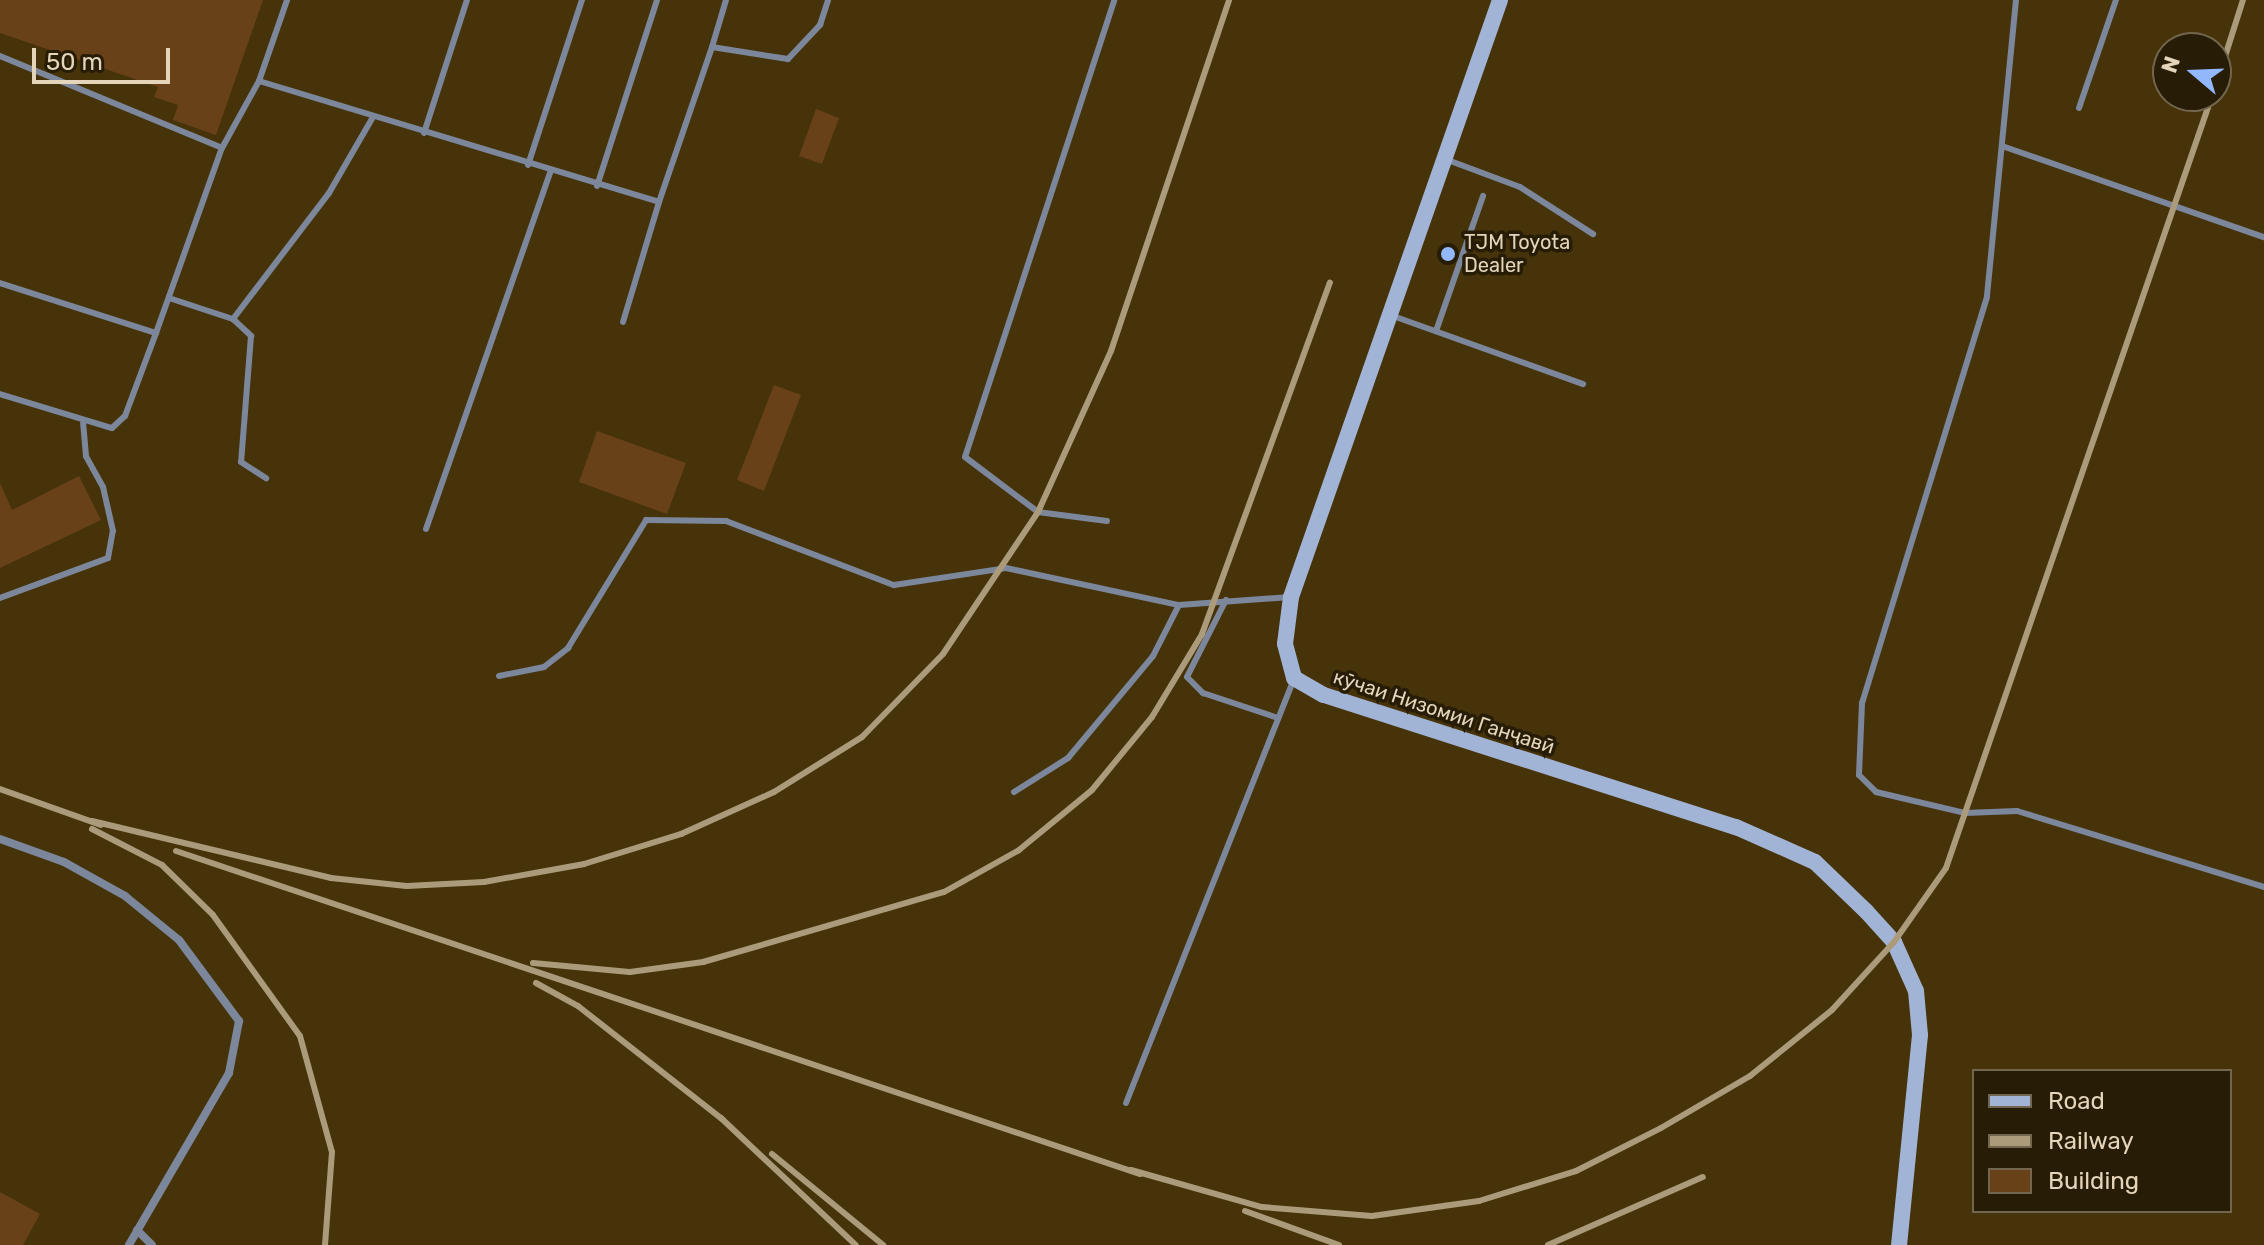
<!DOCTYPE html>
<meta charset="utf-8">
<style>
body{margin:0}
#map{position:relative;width:2264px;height:1245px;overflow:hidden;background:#463309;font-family:Rubik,sans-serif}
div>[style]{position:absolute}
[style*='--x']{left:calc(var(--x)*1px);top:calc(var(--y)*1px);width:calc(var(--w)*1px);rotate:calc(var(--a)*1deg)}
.building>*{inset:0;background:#694118}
.lane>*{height:6px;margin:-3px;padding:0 3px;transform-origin:3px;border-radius:3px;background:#7c879c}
.street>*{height:8px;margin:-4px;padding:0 4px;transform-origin:4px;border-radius:4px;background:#7c879c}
.secondary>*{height:16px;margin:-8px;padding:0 8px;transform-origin:8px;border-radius:8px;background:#a2b4d6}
.rail>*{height:6px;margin:-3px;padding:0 3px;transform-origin:3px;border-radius:3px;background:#ab9b7b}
.dots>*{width:22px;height:22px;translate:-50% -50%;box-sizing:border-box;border:4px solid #271c06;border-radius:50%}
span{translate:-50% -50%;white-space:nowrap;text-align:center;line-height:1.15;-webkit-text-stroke:7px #271c06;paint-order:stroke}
.poi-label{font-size:20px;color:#e3d4ba}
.left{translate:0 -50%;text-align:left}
.street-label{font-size:20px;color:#e3d4ba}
.legend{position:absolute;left:1972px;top:1069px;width:260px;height:144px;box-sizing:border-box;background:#271c06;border:2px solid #72664e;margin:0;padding:10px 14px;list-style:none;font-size:24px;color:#e3d4ba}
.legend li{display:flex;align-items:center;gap:16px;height:40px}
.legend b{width:40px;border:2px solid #72664e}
.north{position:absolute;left:2152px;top:32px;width:80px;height:80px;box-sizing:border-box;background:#271c06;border:2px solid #72664e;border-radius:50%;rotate:289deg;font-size:22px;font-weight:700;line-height:32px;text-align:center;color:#e3d4ba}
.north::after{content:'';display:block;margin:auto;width:28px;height:36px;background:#93b7fd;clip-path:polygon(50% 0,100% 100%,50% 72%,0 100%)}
.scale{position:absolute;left:32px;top:48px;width:138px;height:36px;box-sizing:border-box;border:4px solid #e3d4ba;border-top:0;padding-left:10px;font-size:24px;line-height:28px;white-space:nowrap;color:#e3d4ba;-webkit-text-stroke:6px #271c06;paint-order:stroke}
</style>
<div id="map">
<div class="building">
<div style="clip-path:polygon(0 0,263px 0,216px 135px,173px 120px,178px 105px,154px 97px,158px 87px,0 33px)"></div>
<div style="clip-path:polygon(816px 109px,839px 118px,822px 164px,799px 156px)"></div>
<div style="clip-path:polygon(774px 385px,801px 395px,764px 491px,737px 480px)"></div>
<div style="clip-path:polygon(597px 431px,686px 463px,667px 514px,579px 482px)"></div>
<div style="clip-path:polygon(79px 476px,101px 520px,0 568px,0 483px,12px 510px)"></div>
<div style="clip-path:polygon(0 1192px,40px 1214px,23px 1245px,0 1245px)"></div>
</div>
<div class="lane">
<div style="--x:2016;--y:0;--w:298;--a:95.6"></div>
<div style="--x:1987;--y:297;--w:425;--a:107.1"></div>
<div style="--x:1862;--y:703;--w:72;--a:92.4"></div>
<div style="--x:1859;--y:775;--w:24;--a:45"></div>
<div style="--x:1876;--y:792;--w:91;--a:13.3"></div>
<div style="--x:1965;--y:813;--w:52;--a:-2.2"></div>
<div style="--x:2017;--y:811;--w:258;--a:17.1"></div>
<div style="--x:712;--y:47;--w:49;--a:-73.4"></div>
<div style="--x:0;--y:56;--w:240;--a:22.5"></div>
<div style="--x:259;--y:81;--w:418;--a:16.8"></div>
<div style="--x:659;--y:202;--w:164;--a:-71.1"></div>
<div style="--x:712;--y:47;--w:77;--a:9"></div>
<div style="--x:788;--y:59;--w:47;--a:-46.7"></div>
<div style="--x:820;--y:25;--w:26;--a:-72"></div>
<div style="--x:2079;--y:108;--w:114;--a:-71.1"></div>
<div style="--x:424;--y:133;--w:140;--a:-72.1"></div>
<div style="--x:2002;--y:146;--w:277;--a:19.2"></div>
<div style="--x:1445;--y:159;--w:80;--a:20.5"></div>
<div style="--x:1520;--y:187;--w:87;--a:32.8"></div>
<div style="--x:528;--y:165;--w:174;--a:-71.9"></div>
<div style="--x:597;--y:186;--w:195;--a:-72.1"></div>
<div style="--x:0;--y:283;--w:164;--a:17.8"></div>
<div style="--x:156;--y:333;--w:196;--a:-70.4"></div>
<div style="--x:222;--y:148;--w:77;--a:-61.1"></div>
<div style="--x:259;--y:81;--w:86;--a:-70.9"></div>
<div style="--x:172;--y:299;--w:64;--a:18.2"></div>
<div style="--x:233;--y:319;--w:25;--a:43"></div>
<div style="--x:251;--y:336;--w:126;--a:94.5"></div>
<div style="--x:241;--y:462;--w:30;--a:33"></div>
<div style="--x:1393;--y:316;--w:202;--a:19.7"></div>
<div style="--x:233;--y:319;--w:158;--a:-52.7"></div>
<div style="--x:329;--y:193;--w:88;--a:-59.9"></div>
<div style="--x:623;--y:322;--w:125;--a:-73.3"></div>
<div style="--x:1436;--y:331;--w:143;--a:-70.8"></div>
<div style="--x:0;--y:394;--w:117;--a:16.9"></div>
<div style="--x:112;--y:428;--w:18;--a:-43"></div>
<div style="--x:125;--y:416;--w:89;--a:-69.5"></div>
<div style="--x:1107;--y:521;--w:70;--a:-172.6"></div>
<div style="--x:1038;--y:512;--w:91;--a:-143"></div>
<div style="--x:965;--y:457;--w:481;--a:-71.9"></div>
<div style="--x:426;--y:529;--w:378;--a:-70.8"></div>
<div style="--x:0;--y:598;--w:115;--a:-20.3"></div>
<div style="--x:108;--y:558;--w:27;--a:-80"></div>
<div style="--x:113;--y:531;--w:45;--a:-102.8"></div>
<div style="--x:103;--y:487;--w:35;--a:-119"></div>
<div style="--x:86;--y:456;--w:33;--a:-95"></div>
<div style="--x:1226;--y:600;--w:86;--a:116.9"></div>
<div style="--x:1187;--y:677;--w:23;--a:45"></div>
<div style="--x:1203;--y:693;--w:76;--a:18.4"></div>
<div style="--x:499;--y:676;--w:46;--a:-11.3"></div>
<div style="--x:544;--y:667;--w:31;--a:-38"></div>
<div style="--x:568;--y:648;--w:150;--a:-58.6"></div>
<div style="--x:646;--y:520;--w:80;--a:0.7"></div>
<div style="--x:726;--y:521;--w:180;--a:20.9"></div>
<div style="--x:894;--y:585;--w:113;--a:-8.6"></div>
<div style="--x:1006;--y:568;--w:177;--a:12.1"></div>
<div style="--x:1179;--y:605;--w:112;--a:-4.1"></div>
<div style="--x:1014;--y:792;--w:64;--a:-32.2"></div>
<div style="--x:1068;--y:758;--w:133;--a:-50.2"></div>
<div style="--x:1153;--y:656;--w:57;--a:-63"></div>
<div style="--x:1126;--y:1103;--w:456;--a:-68.4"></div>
</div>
<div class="street">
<div style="--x:0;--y:839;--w:68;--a:19.8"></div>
<div style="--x:64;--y:862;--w:70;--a:29.1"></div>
<div style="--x:125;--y:896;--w:70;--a:39.2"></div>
<div style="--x:179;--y:940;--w:101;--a:53.5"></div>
<div style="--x:239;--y:1021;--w:53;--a:100.9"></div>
<div style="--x:229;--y:1073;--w:199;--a:120.2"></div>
<div style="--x:137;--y:1230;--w:21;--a:45"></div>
</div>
<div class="secondary">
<div style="--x:1500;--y:0;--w:633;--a:109.29"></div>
<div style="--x:1291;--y:597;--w:47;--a:97.3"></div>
<div style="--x:1285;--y:644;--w:35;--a:75"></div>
<div style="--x:1294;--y:678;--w:34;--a:30"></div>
<div style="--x:1324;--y:695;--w:433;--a:17.8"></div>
<div style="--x:1736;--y:827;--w:86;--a:23.9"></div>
<div style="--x:1815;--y:862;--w:71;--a:43.9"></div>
<div style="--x:1866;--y:911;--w:42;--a:47.9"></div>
<div style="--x:1894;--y:942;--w:54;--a:65.8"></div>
<div style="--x:1916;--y:991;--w:44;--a:84.8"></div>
<div style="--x:1920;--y:1035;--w:211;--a:95.7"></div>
</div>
<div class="rail">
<div style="--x:2216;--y:85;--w:89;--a:-72.4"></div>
<div style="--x:0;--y:789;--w:107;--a:19.6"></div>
<div style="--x:92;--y:821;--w:246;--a:13.4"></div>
<div style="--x:331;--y:878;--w:76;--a:6"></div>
<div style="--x:407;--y:886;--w:77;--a:-3"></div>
<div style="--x:484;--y:882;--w:102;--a:-10.2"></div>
<div style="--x:584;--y:864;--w:102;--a:-17.2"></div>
<div style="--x:681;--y:834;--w:102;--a:-24.3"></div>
<div style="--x:774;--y:792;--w:104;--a:-32"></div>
<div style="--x:862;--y:737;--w:116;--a:-45.7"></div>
<div style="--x:943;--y:654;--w:171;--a:-56.2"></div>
<div style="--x:1038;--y:512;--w:177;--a:-65.6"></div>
<div style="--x:1111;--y:351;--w:370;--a:-71.4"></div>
<div style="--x:92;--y:829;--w:79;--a:27.2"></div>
<div style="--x:162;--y:865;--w:71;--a:44.4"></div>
<div style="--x:213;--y:915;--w:149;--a:54.3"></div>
<div style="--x:300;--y:1036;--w:120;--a:74.6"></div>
<div style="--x:332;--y:1152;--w:93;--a:94.3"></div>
<div style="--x:176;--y:851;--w:1017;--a:18.52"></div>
<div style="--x:533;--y:963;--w:97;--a:5.3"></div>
<div style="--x:630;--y:972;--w:74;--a:-7.8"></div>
<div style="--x:703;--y:962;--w:251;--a:-16.2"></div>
<div style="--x:944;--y:892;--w:86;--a:-29.2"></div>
<div style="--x:1019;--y:850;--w:94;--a:-39.4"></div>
<div style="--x:1092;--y:790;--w:94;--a:-50.6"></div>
<div style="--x:1152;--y:717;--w:97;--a:-58.9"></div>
<div style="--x:1202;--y:634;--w:374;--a:-70"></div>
<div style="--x:536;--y:983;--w:48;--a:28.7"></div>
<div style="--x:578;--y:1006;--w:182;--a:38.1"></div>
<div style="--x:721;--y:1118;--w:185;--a:43.3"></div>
<div style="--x:772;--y:1154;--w:144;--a:39.3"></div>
<div style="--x:1131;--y:1170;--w:136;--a:15.8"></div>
<div style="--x:1262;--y:1207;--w:110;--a:4.7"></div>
<div style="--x:1372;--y:1216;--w:108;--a:-8"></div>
<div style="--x:1479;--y:1201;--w:102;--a:-17.2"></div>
<div style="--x:1576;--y:1171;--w:95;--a:-26.8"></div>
<div style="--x:1661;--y:1128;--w:103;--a:-30.3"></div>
<div style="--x:1750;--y:1076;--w:105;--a:-38.8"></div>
<div style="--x:1832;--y:1010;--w:92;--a:-47.6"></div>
<div style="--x:1894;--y:942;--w:90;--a:-54.9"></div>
<div style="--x:1946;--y:868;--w:817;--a:-70.99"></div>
<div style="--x:1245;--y:1211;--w:100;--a:19.9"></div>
<div style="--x:1548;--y:1245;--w:169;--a:-23.7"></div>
</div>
<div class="dots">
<div style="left:1448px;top:254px;background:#93b7fd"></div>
</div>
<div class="poi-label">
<span class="left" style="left:1464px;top:254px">TJM Toyota<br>Dealer</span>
</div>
<div class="street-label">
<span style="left:1444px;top:712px;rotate:18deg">кӯчаи Низомии Ганҷавӣ</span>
</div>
<ul class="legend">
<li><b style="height:10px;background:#a2b4d6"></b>Road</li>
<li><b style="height:10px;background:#ab9b7b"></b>Railway</li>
<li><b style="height:22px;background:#694118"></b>Building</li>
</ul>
<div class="north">N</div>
<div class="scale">50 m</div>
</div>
